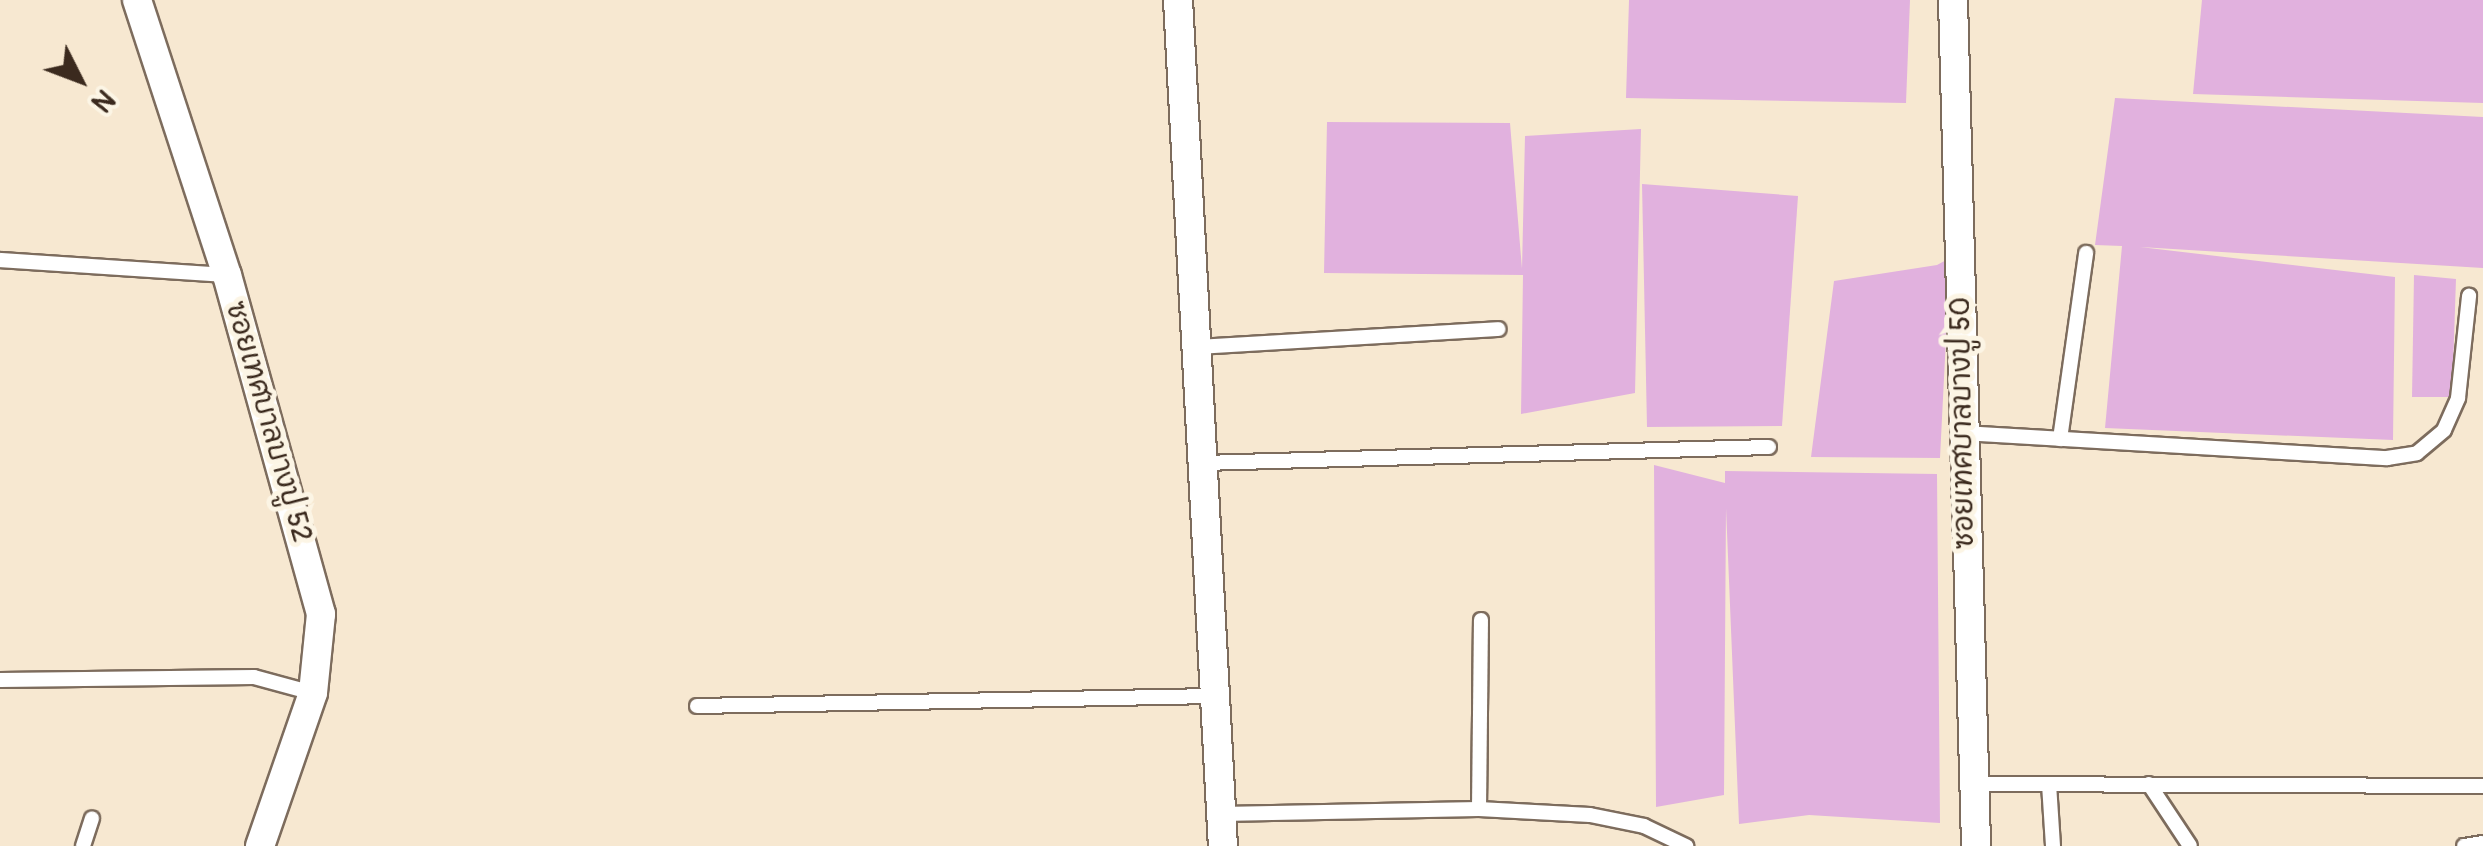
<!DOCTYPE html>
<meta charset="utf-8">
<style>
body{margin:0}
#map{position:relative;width:2483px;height:846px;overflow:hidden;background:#f7e8d1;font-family:Pangolin,"Playpen Sans Thai",sans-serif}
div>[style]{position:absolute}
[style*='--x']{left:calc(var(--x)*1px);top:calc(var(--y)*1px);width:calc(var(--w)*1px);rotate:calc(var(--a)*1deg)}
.building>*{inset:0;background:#e1b1de}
.roads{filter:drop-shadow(2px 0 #7d6c5d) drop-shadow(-2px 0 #7d6c5d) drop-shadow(0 2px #7d6c5d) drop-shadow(0 -2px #7d6c5d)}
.lane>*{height:14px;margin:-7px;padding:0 7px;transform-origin:7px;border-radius:7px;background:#fff}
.street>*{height:28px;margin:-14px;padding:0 14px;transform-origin:14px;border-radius:14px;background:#fff}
span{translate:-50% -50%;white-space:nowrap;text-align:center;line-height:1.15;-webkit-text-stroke:10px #fcf5e5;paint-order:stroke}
.street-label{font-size:28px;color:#3b2a1e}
.north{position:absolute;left:30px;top:30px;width:100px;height:100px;-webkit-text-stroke:8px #fcf5e5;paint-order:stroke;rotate:132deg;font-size:28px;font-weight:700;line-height:40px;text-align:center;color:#3b2a1e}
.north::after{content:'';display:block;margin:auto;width:35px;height:45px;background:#3b2a1e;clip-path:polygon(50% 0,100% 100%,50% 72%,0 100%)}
</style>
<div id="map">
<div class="building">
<div style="clip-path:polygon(1629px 0,1910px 0,1906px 103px,1626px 98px)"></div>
<div style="clip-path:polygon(2202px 0,2483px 0,2483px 103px,2193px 94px)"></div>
<div style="clip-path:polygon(2115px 98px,2483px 117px,2483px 268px,2140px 247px,2395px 277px,2393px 440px,2105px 428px,2122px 246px,2095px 245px)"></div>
<div style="clip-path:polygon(1327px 122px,1510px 123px,1522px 269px,1525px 136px,1641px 129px,1635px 393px,1521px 414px,1523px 275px,1324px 273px)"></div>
<div style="clip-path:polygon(1642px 184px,1798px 196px,1782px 426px,1647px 427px)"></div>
<div style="clip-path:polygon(1950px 258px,1940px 458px,1811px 457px,1834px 281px,1937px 265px)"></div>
<div style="clip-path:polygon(2414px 275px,2456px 279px,2452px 397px,2412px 397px)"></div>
<div style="clip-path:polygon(1654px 465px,1725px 483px,1725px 471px,1937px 474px,1940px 823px,1809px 815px,1739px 824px,1726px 508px,1724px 795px,1656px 807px)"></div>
</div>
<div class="roads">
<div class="lane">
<div style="--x:0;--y:260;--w:227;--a:3.8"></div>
<div style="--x:1196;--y:347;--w:303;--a:-3.4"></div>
<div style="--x:1963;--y:433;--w:425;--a:3.4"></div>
<div style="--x:2387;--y:458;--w:30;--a:-9"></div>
<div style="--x:2417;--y:453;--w:35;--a:-40"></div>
<div style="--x:2444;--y:430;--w:35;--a:-66"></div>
<div style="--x:2458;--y:398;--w:103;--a:-83.8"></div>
<div style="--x:2060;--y:439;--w:188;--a:-82"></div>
<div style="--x:1203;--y:463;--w:566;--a:-1.62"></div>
<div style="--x:0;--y:680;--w:254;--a:-0.7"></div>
<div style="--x:254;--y:677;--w:61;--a:15.2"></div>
<div style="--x:697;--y:706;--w:518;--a:-1.11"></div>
<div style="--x:1972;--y:784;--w:511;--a:0.22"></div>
<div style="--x:2049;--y:784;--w:62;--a:86.3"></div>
<div style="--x:2149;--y:784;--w:74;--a:56.5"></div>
<div style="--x:1479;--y:809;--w:189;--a:-89.4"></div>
<div style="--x:1221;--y:814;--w:258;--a:-1.1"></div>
<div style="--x:1479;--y:809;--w:111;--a:3.1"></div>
<div style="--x:1590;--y:815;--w:55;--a:11.5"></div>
<div style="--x:1644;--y:826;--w:47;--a:25.5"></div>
<div style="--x:83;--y:846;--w:29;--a:-72"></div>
<div style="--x:2464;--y:846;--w:19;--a:-9"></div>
</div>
<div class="street">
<div style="--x:137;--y:0;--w:289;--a:71.9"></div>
<div style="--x:227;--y:275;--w:352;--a:74.5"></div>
<div style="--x:321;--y:614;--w:79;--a:95.8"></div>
<div style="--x:313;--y:693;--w:162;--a:109.1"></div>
<div style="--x:1178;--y:0;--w:847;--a:86.96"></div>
<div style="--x:1953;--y:0;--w:846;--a:88.44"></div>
</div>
</div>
<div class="street-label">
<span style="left:268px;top:422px;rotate:74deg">ซอยเทศบาลบางปู 52</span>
<span style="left:1963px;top:423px;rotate:-91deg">ซอยเทศบาลบางปู 50</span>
</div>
<div class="north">N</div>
</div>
